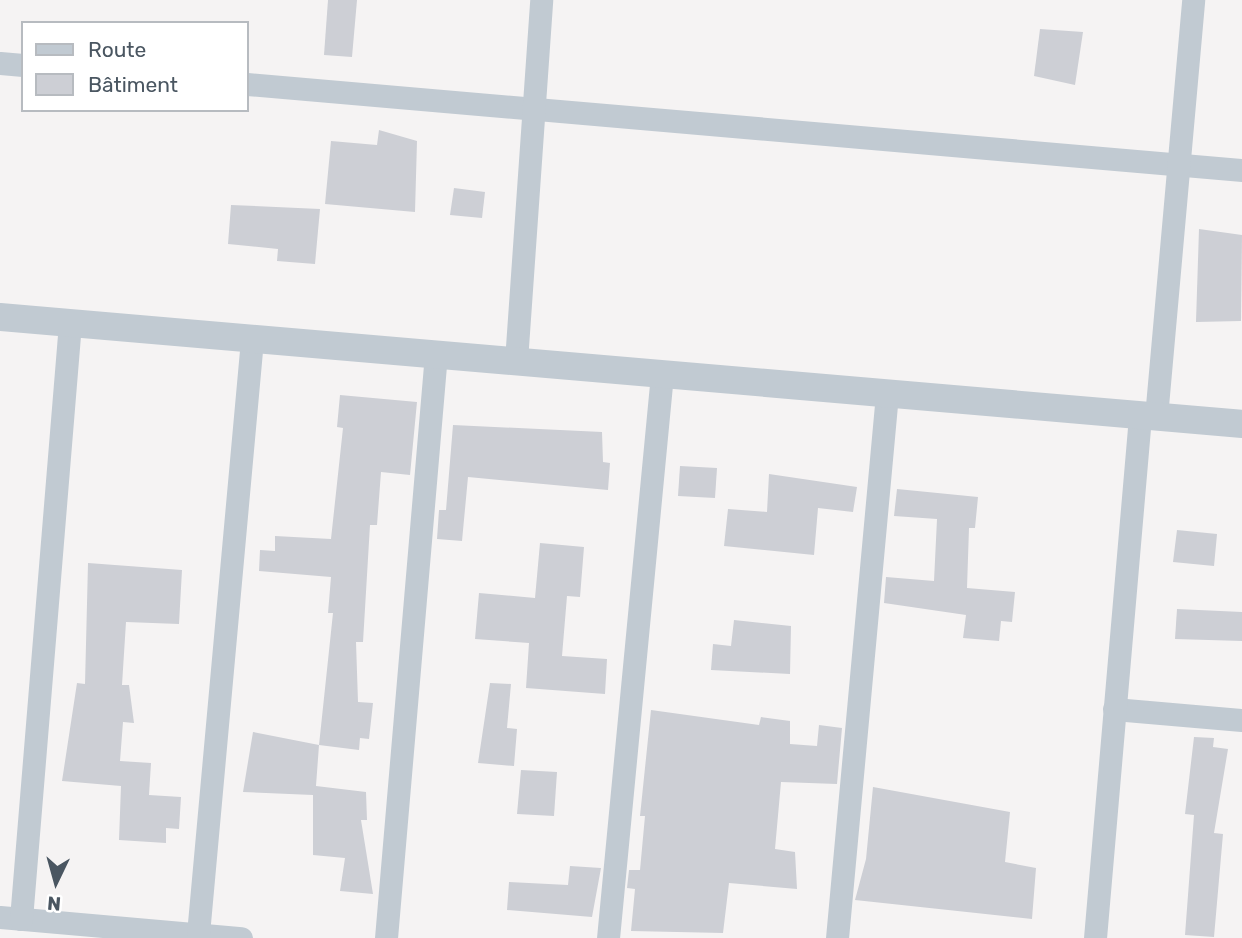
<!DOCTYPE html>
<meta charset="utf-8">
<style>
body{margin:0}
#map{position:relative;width:1242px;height:938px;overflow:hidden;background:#f5f3f3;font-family:Rubik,sans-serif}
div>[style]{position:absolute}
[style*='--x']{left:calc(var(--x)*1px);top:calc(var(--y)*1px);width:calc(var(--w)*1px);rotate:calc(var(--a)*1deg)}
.building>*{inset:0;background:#cdcfd5}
.minor>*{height:23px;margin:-11.5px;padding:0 11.5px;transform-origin:11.5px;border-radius:11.5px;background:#c1cad2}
.tertiary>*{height:28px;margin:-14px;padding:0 14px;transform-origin:14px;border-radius:14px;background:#c1cad2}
span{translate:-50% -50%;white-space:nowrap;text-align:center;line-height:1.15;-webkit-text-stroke:5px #fff;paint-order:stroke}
.legend{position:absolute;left:21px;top:21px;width:228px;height:91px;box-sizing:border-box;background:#fff;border:2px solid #b7bbc0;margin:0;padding:9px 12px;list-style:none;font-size:21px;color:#4a5661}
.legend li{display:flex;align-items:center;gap:14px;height:35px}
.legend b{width:35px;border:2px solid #b7bbc0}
.north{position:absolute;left:21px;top:847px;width:70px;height:70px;-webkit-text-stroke:5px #fff;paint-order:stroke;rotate:185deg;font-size:19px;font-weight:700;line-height:28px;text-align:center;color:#4a5661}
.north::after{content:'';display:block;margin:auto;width:24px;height:32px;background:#4a5661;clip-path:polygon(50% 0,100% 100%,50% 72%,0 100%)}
</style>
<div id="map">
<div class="building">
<div style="clip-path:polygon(328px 0,357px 0,352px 57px,324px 55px)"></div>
<div style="clip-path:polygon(1040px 29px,1083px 32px,1075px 85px,1034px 76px)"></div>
<div style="clip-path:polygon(379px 130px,417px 141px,415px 212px,325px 204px,331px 141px,377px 145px)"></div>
<div style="clip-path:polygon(454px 188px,485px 192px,482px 218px,450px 215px)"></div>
<div style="clip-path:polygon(231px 205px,320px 209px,315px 264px,277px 261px,278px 249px,228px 244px)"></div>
<div style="clip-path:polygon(1199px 229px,1242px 235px,1241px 321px,1196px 322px)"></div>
<div style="clip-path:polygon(340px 395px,417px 402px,410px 475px,381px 472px,377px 525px,370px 525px,363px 642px,356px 642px,358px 702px,373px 703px,369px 739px,360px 738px,359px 750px,319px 745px,333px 613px,328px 613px,331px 577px,259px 571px,260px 550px,275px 551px,275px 536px,331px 539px,343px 428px,337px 427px)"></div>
<div style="clip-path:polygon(453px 425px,602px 432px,603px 462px,610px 463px,608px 490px,468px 477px,462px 541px,437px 539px,439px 510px,446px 510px)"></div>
<div style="clip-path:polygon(680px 466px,717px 468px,715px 498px,678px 496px)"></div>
<div style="clip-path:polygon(769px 474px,857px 487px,853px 512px,818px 508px,814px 555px,724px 546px,728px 509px,767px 512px)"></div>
<div style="clip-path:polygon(897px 489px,978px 497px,975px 528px,969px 528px,967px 588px,1015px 592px,1012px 622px,1001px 621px,999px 641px,963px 638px,966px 615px,884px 603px,886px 577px,934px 581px,937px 519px,894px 516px)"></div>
<div style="clip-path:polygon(1177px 530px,1217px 534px,1214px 566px,1173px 562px)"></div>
<div style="clip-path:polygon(540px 543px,584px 547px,580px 597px,567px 596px,562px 656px,607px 659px,605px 694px,526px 688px,529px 643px,475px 639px,479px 593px,535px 598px)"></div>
<div style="clip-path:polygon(88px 563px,182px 570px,179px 624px,126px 622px,122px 685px,129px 685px,134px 723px,123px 722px,120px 761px,151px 763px,149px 795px,181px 797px,179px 829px,166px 828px,166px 843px,119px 840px,121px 786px,62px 781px,77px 683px,85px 684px)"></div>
<div style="clip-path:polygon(1177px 609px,1242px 612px,1242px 641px,1175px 639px)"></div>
<div style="clip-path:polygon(734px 620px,791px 626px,790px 674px,711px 670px,713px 644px,731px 646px)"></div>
<div style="clip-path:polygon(490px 683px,511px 684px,507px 728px,517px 729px,514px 766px,478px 763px)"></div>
<div style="clip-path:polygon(651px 710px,759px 725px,761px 717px,790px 721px,790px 744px,817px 746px,819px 725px,842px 728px,837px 784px,781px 782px,775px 849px,795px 852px,797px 889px,729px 883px,723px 933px,631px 931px,635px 889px,627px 888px,629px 870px,640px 870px,645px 816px,640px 816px)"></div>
<div style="clip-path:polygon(253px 732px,319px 745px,316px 786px,366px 792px,367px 820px,361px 820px,373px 894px,340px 891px,345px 858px,313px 855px,313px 795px,243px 792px)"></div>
<div style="clip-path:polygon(1194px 737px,1214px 738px,1213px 747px,1228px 749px,1214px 833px,1223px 834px,1214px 937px,1185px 935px,1194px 815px,1185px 814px)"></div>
<div style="clip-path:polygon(521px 770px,557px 772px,554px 816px,517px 814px)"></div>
<div style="clip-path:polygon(873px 787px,1010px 812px,1005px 862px,1036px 868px,1032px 919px,855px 900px,866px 859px)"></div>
<div style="clip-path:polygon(570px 866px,601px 868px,592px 917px,507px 910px,509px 882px,568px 885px)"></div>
</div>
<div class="minor">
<div style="--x:0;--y:63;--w:23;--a:5"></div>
<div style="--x:247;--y:84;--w:999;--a:4.94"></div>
<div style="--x:516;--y:361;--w:362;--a:-86"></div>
<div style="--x:1156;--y:417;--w:419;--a:-84.9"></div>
<div style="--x:1114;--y:709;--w:128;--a:4.9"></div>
<div style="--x:0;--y:917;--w:242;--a:5"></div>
<div style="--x:21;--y:919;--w:598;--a:-85.3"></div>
<div style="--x:198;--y:934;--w:597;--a:-84.81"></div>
<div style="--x:386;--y:938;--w:586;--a:-85.11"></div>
<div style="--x:608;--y:938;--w:567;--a:-84.53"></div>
<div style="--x:837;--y:938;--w:546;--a:-84.75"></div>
<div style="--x:1095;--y:938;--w:524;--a:-85.07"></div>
</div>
<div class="tertiary">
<div style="--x:0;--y:317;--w:1247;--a:4.92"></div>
</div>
<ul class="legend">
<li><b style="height:9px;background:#c1cad2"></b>Route</li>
<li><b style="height:19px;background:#cdcfd5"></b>Bâtiment</li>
</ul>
<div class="north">N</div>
</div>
